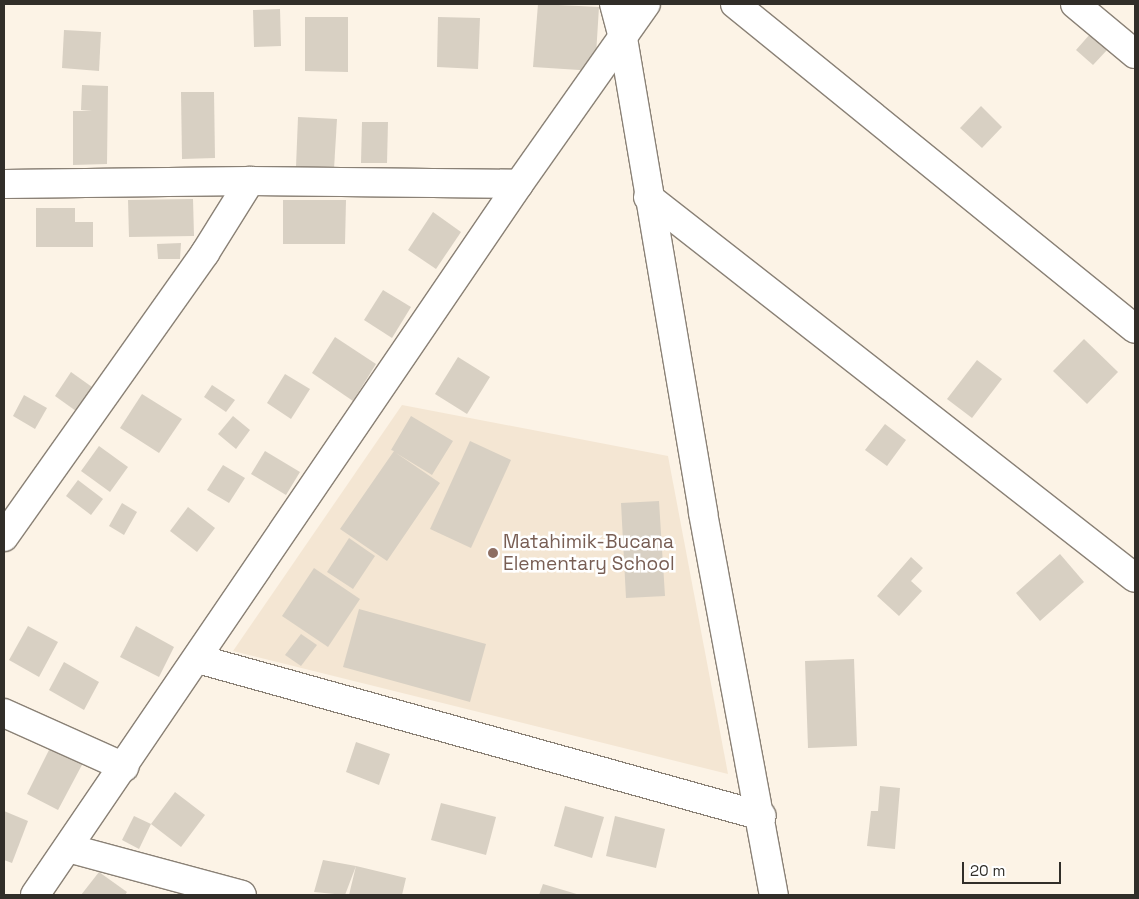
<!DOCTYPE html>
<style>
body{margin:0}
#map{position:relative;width:1139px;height:899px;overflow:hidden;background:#fcf3e6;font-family:"Space Grotesk",sans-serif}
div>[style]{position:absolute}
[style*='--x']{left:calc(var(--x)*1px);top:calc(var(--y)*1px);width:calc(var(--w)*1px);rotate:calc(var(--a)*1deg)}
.built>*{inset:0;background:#f4e6d3}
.building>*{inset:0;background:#d8d0c3}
.roads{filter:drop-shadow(1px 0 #8a8176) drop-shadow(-1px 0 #8a8176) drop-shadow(0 1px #8a8176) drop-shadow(0 -1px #8a8176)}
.street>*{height:28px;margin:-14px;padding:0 14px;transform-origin:14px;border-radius:14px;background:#fff}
.dots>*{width:14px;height:14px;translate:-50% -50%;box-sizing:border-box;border:2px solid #fff;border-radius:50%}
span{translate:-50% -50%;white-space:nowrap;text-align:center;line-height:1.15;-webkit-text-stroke:5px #fff;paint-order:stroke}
.education-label{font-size:19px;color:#785e54}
.left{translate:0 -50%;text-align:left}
.frame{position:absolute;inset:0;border:5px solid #312e29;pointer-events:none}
.scale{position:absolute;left:962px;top:862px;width:99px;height:22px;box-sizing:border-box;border:2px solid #312e29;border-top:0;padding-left:6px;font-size:15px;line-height:18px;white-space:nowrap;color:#312e29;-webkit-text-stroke:4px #fff;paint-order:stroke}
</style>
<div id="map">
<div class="built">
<div style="clip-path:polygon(402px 405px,668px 456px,728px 774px,233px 651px)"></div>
</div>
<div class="building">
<div style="clip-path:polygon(538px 4px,599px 7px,595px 71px,533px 67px)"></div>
<div style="clip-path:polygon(280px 9px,281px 46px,254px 47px,253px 10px)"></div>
<div style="clip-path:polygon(305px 17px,348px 17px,348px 72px,305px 71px)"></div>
<div style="clip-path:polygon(438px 17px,480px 18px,478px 69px,437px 67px)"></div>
<div style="clip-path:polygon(64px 30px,101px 32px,99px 71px,62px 68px)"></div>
<div style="clip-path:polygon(1091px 33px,1108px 49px,1093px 65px,1076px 50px)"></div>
<div style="clip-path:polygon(82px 85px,108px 86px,107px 164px,73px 165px,73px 111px,92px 111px,81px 110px)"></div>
<div style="clip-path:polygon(181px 92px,214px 92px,215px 158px,182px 159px)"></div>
<div style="clip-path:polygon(981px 106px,1002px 127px,982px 148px,960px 128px)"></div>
<div style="clip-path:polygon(298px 117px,337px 119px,334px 169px,296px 167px)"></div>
<div style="clip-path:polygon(362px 122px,388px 122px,387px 163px,361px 163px)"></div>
<div style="clip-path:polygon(193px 199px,194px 236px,129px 237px,128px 200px)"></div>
<div style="clip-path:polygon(283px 200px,346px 200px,345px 244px,283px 244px)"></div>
<div style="clip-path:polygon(36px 208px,75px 208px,75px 222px,93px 222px,93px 247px,36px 247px)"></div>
<div style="clip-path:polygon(433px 212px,461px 232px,436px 269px,408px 250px)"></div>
<div style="clip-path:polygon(181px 243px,180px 259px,158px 259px,157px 244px)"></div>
<div style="clip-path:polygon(383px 290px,411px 307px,392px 338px,364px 320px)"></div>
<div style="clip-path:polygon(335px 337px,376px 364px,353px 401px,312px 373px)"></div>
<div style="clip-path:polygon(1084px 339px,1118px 372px,1087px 404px,1053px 371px)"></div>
<div style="clip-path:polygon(458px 357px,490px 377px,467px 414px,435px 394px)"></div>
<div style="clip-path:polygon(977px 360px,1002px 379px,972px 418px,947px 399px)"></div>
<div style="clip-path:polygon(71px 372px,92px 387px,76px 411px,55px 396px)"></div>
<div style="clip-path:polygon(285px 374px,310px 389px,291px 419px,267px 403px)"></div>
<div style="clip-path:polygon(212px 385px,235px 400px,226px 412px,204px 397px)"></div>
<div style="clip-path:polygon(142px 394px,182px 419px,159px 453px,120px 428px)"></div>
<div style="clip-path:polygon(24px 395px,47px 408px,35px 429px,13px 416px)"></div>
<div style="clip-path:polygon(233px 416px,250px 430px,236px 449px,218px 434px)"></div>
<div style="clip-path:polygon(411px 416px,453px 441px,432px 475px,396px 453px,440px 483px,387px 561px,340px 529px,394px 451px,391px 450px)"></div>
<div style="clip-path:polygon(885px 424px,906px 440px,887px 466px,865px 450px)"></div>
<div style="clip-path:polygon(470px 441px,511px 460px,471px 548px,430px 529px)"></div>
<div style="clip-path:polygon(99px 446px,128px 467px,110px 492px,81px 471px)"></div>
<div style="clip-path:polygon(265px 451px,300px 472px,286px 495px,251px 474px)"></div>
<div style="clip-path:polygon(223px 465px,245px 478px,229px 503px,207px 490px)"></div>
<div style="clip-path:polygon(78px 480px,103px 499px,91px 515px,66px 496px)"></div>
<div style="clip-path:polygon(659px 501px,665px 596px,626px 598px,621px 503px)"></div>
<div style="clip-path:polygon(122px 503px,137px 512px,124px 535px,109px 526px)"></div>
<div style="clip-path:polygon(188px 507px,215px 528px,197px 552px,170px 531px)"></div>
<div style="clip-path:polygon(349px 538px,375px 556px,353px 589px,327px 572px)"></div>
<div style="clip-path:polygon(1060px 554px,1084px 582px,1040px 621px,1016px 593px)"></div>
<div style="clip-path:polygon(911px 557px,923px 568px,911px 581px,922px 591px,899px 616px,877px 596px)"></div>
<div style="clip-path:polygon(314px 568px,360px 599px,328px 647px,282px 616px)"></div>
<div style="clip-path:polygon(359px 609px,486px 644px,470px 702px,343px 667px)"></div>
<div style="clip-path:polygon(28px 626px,58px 642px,39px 677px,9px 660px)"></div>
<div style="clip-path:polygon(136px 626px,174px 647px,159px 677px,120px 657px)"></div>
<div style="clip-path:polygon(301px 634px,317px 645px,301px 666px,285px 655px)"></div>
<div style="clip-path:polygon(854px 659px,857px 746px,808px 748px,805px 661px)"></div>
<div style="clip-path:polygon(64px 662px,99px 682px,84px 710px,49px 690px)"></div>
<div style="clip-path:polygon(356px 742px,390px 754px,379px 785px,346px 772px)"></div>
<div style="clip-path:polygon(51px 746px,83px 763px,58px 810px,27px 794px)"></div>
<div style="clip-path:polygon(880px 786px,900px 788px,895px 849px,867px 846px,871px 811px,878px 811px)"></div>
<div style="clip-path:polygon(175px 792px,205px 815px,181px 847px,151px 824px)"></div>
<div style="clip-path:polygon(441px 803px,496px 817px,486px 855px,431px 840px)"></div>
<div style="clip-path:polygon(565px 806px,604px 817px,592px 858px,554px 846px)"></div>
<div style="clip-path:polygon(4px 811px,28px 821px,12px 863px,4px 860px)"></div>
<div style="clip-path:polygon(134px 816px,151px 824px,139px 849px,122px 840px)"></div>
<div style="clip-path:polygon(615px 816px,665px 829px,656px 868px,606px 856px)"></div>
<div style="clip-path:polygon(323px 860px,356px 866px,406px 878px,402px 895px,349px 895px,356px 866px,345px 895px,314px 892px)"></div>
<div style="clip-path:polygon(99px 872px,127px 892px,125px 895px,81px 895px)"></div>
<div style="clip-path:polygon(543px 884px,580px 895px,539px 895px)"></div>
</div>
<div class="roads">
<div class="street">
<div style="--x:614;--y:4;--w:35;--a:75"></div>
<div style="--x:623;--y:38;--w:482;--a:80.4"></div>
<div style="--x:703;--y:513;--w:389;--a:79.5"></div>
<div style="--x:735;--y:4;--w:515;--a:39.09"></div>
<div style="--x:1075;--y:4;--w:78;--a:39.8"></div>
<div style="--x:4;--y:184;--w:246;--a:-0.7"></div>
<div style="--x:250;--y:181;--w:269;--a:0.6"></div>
<div style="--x:648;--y:197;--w:618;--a:38.04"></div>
<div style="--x:4;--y:537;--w:348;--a:-54.7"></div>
<div style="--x:205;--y:253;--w:85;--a:-58"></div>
<div style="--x:198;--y:659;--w:585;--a:15.56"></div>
<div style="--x:4;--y:713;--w:132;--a:24.2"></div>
<div style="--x:68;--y:848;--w:180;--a:15.1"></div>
<div style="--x:35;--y:895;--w:860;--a:-55.76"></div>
<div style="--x:519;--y:184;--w:220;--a:-54.8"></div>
</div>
</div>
<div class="dots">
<div style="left:493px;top:553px;background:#8d6e63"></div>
</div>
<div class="education-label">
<span class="left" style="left:503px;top:553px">Matahimik-Bucana<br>Elementary School</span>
</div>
<div class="frame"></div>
<div class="scale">20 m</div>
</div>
